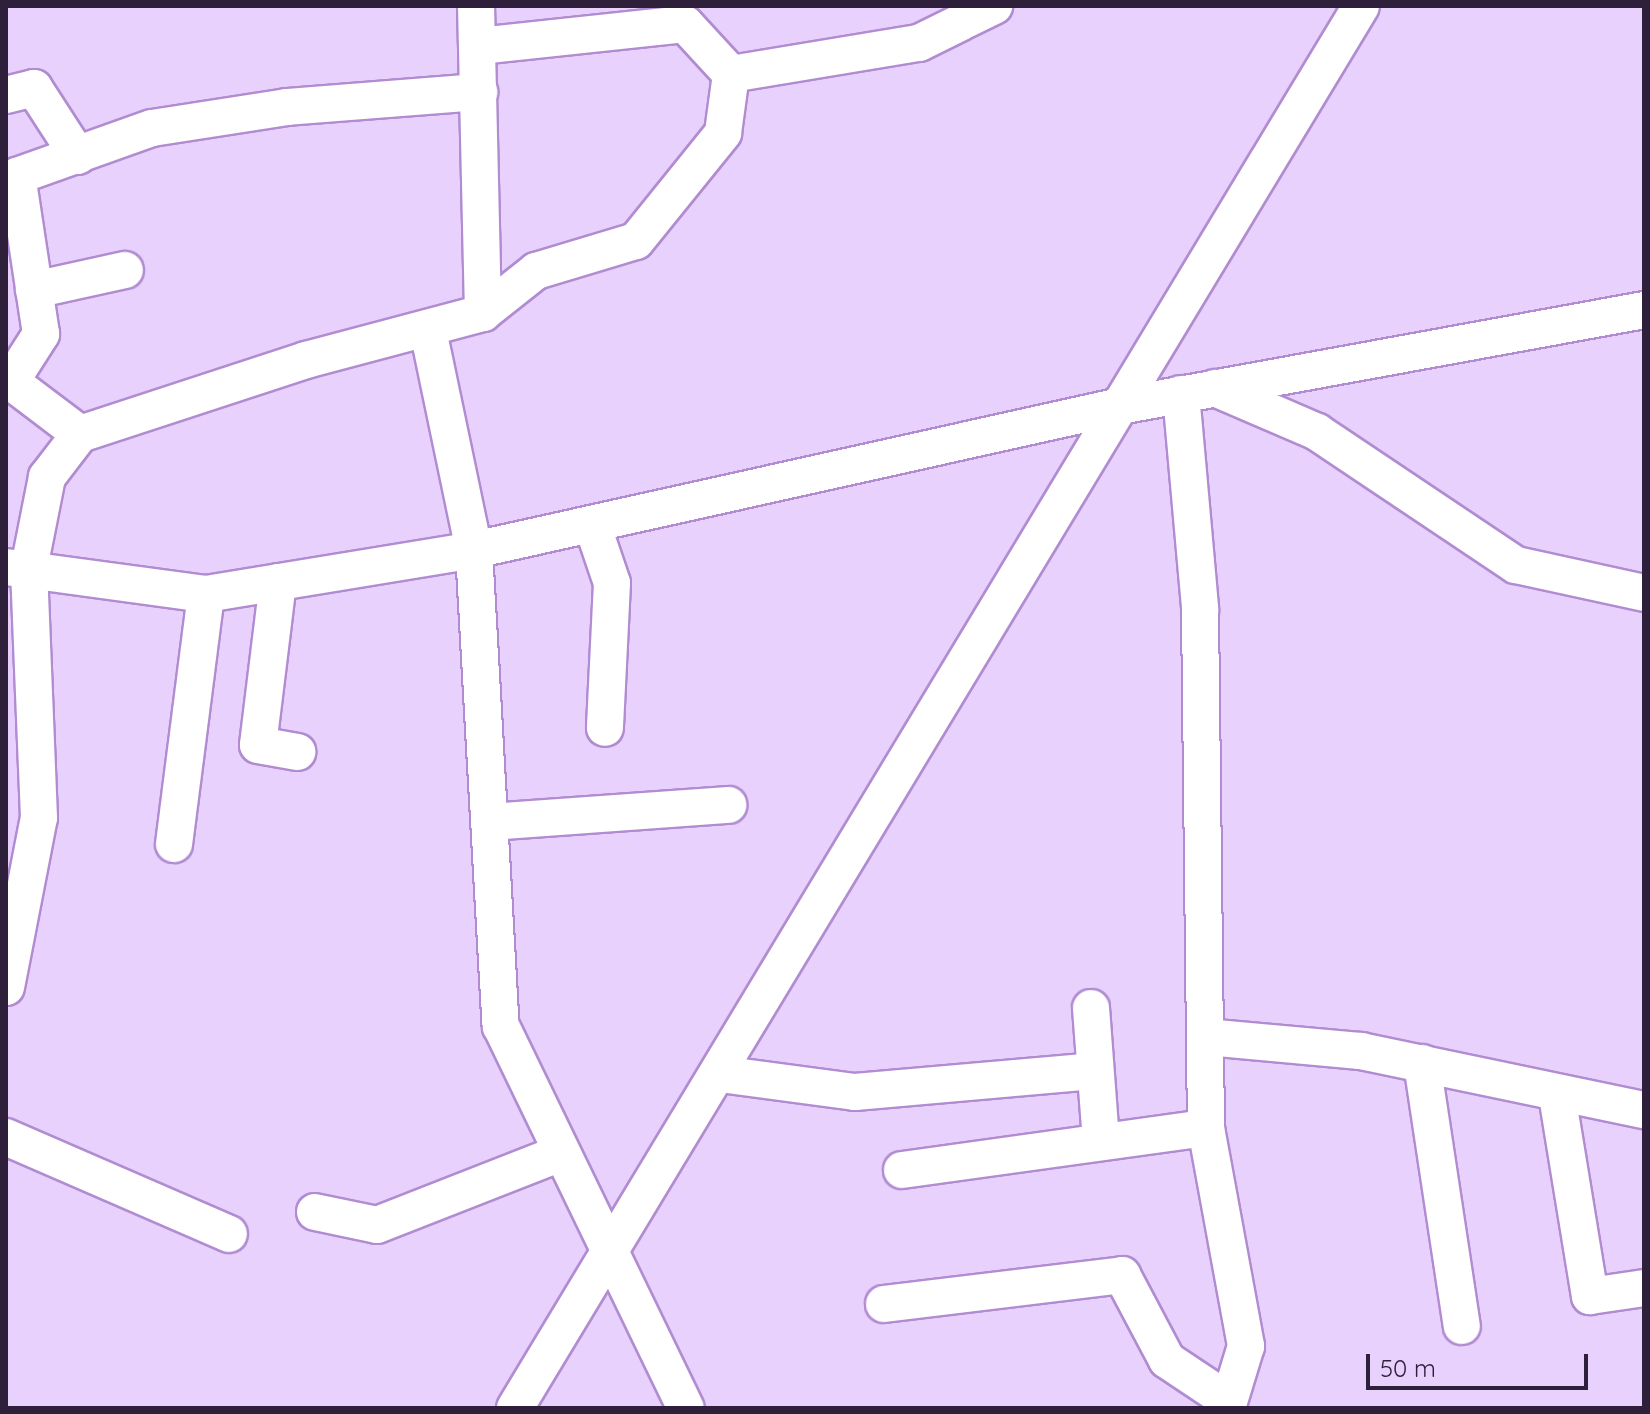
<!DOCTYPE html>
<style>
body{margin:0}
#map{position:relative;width:1650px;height:1414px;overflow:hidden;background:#e8d1fd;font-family:Quicksand,sans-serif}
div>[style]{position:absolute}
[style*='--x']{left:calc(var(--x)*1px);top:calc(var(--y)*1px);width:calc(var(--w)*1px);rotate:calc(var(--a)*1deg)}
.roads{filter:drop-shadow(2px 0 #b18cd1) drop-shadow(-2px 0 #b18cd1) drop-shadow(0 2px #b18cd1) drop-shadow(0 -2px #b18cd1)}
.minor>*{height:36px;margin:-18px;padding:0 18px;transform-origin:18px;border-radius:18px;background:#fff}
span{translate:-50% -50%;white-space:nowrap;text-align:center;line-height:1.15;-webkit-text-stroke:7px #e8d1fd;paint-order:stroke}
.frame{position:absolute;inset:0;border:8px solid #2e1f3a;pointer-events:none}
.scale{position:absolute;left:1366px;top:1354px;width:222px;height:36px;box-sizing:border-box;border:4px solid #2e1f3a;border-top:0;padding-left:10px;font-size:24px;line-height:28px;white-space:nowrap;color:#2e1f3a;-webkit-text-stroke:6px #e8d1fd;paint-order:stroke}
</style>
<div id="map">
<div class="roads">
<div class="minor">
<div style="--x:479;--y:46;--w:207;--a:-6.1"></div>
<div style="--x:685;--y:24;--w:68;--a:47.4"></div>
<div style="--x:731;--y:74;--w:191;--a:-9.4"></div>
<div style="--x:919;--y:43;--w:84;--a:-26.3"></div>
<div style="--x:6;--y:95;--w:29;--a:-14"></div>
<div style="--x:34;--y:88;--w:81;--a:57.1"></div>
<div style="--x:34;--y:290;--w:93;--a:-12.4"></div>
<div style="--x:483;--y:313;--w:68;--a:-38.4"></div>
<div style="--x:536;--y:271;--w:104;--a:-16.7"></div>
<div style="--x:636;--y:241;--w:139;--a:-51.1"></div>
<div style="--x:723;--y:133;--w:60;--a:-82.3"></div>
<div style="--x:428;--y:330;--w:225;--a:78.2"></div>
<div style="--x:474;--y:550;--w:477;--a:86.8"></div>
<div style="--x:501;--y:1026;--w:424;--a:64.2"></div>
<div style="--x:6;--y:378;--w:93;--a:37.1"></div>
<div style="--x:11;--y:381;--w:56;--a:-57.4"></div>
<div style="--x:41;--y:334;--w:160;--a:-98.6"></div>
<div style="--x:17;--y:176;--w:143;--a:-19.6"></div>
<div style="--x:152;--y:128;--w:137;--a:-8.8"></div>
<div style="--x:287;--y:107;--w:193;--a:-4.5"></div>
<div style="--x:1215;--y:388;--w:111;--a:23.3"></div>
<div style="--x:1317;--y:432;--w:239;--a:33.8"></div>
<div style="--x:1516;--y:565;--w:131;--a:12.3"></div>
<div style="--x:1181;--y:394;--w:216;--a:84.9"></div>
<div style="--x:1200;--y:609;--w:519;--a:89.34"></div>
<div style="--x:1206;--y:1128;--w:222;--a:79.6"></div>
<div style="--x:1246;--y:1346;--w:65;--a:107"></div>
<div style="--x:592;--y:524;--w:62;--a:71.3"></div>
<div style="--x:612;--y:583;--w:145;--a:92.8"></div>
<div style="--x:6;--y:567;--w:202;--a:7.7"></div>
<div style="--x:206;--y:594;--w:272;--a:-9.3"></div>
<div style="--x:474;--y:550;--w:667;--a:-12.56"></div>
<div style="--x:1125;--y:405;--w:528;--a:-10.37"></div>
<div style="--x:278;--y:582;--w:164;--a:97"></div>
<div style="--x:258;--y:745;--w:40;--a:10"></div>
<div style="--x:490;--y:822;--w:239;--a:-4.1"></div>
<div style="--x:174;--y:844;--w:252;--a:-82.7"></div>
<div style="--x:6;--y:987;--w:172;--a:-79"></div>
<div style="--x:39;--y:818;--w:250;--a:-92.3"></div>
<div style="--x:29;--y:568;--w:93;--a:-78.8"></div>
<div style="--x:47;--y:477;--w:54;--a:-52.5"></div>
<div style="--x:80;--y:434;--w:238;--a:-18.1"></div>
<div style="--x:306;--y:360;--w:183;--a:-14.9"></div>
<div style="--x:483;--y:313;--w:307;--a:-91.3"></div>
<div style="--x:1091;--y:1008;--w:134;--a:85.7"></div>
<div style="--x:1206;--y:1037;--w:156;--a:5.2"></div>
<div style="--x:1361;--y:1051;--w:289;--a:11.8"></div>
<div style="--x:1422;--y:1063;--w:266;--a:81.4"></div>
<div style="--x:720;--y:1074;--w:136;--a:7.6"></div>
<div style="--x:855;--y:1092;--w:239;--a:-5"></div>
<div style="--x:1557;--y:1095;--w:204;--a:80.7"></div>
<div style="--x:1590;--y:1296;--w:55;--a:-8.4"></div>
<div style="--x:6;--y:1137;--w:243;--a:23.5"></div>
<div style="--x:902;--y:1170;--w:307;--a:-7.9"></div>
<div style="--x:315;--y:1212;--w:63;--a:11.8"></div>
<div style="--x:377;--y:1225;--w:194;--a:-21.4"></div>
<div style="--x:884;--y:1304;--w:240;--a:-6.9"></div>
<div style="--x:1122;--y:1275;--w:96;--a:62.1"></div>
<div style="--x:1167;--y:1360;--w:69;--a:33.7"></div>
<div style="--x:515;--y:1408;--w:1637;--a:-58.89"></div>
</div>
</div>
<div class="frame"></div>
<div class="scale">50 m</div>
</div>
